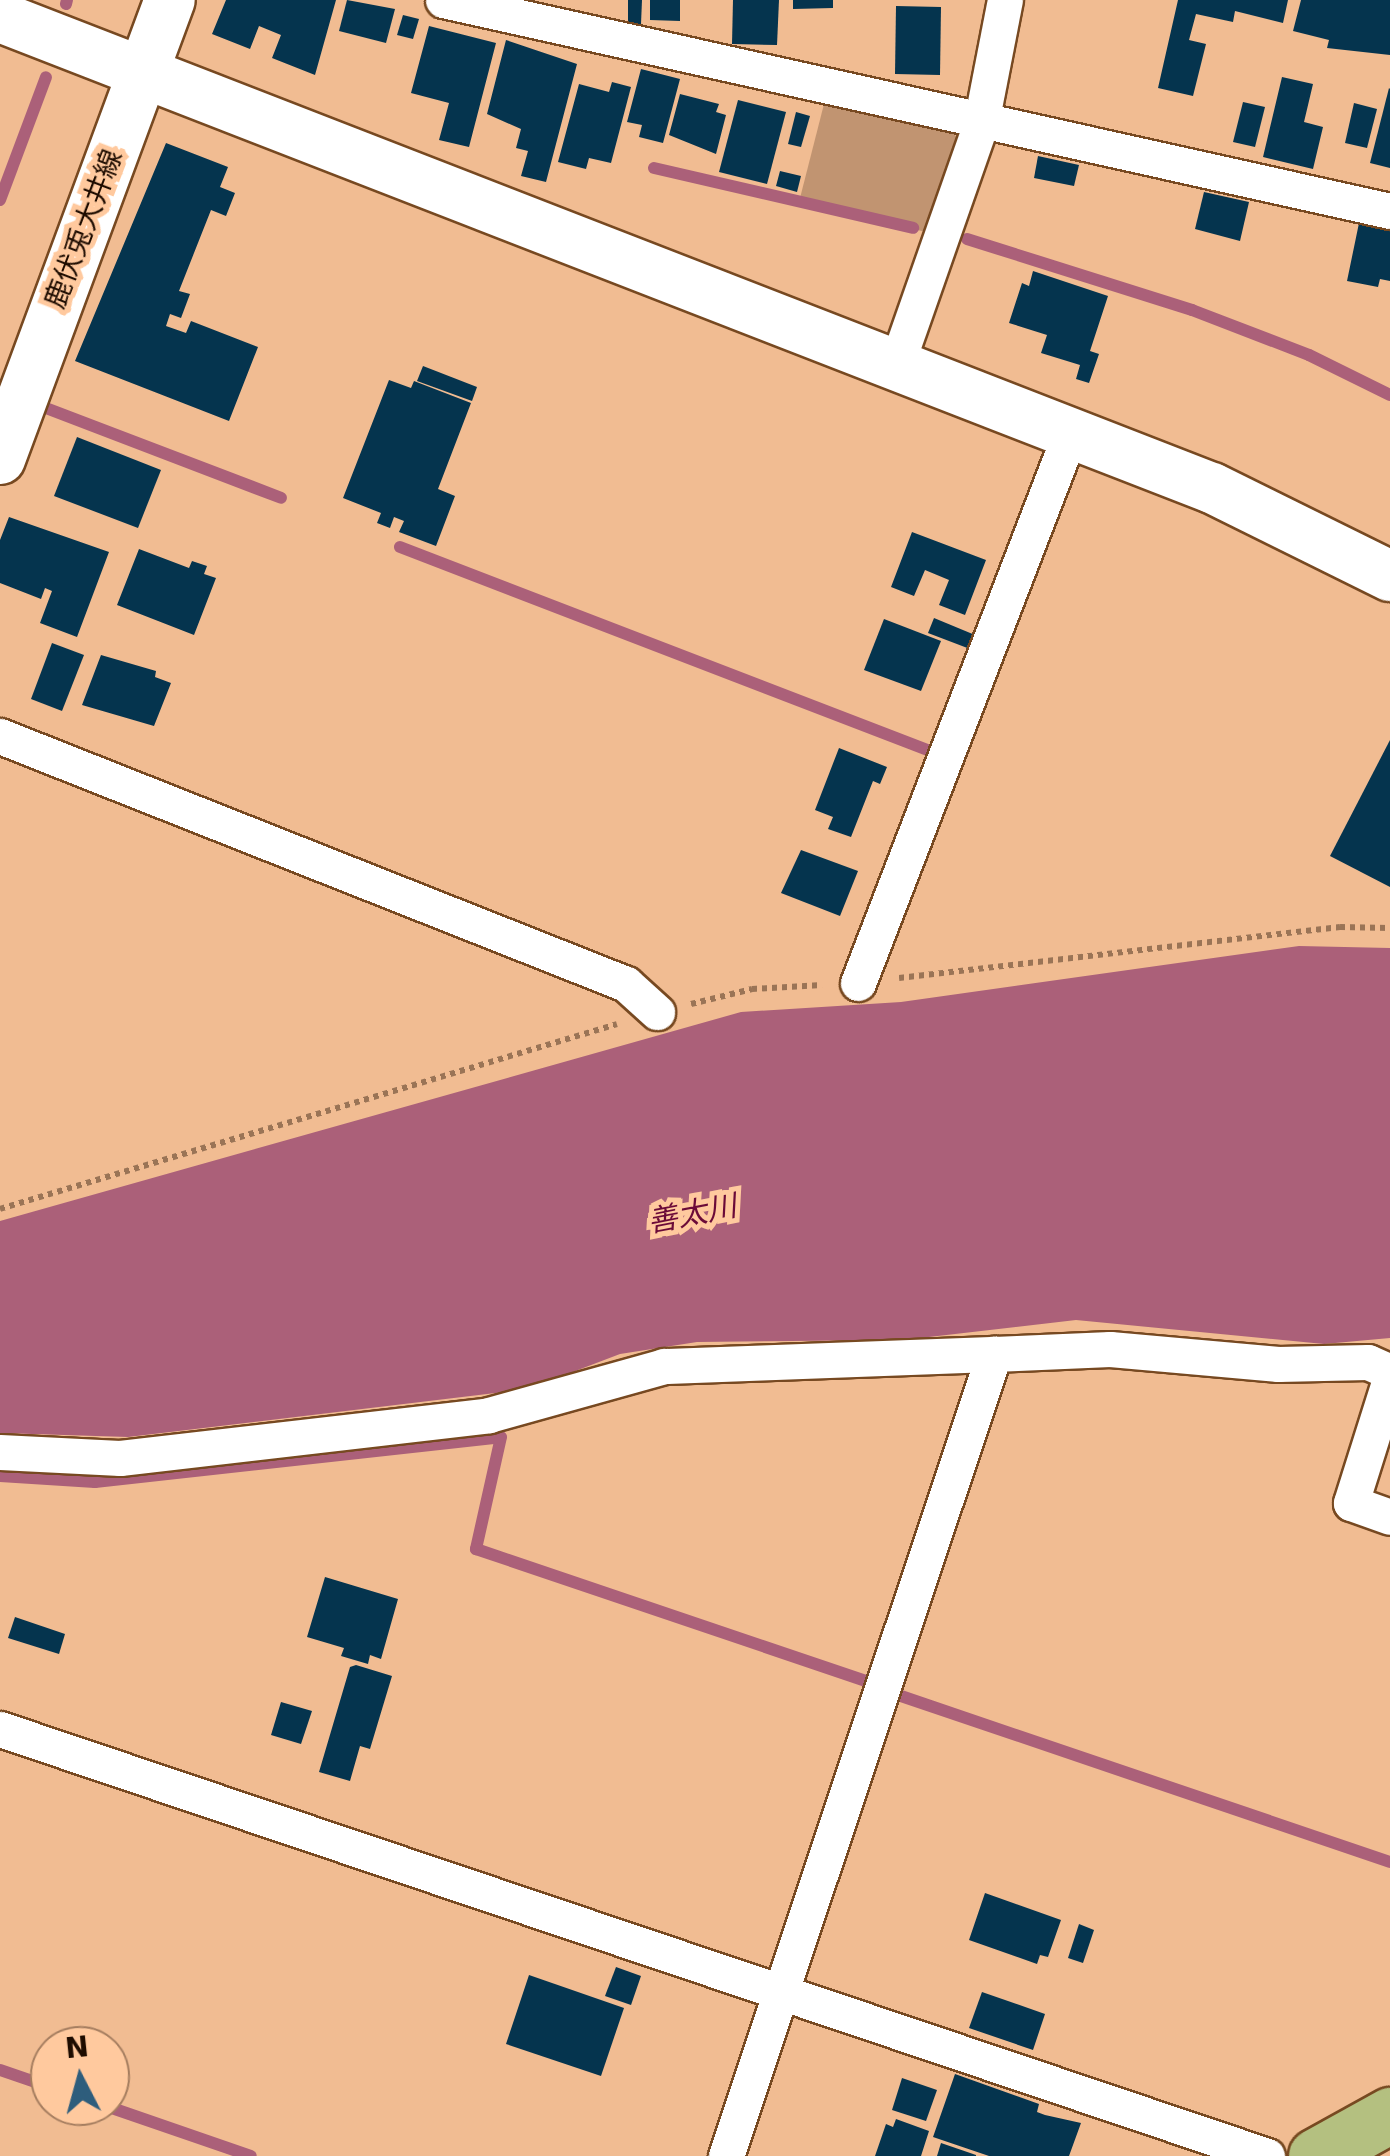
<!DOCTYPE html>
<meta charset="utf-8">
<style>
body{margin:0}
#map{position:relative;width:1390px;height:2156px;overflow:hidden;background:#f1bc92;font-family:"DejaVu Sans","Noto Sans JP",sans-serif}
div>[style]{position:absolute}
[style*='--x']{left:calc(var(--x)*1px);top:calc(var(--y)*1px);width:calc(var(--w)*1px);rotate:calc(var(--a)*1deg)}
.green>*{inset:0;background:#c19471}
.water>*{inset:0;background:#ab6079}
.stream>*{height:12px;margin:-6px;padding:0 6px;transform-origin:6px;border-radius:6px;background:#ab6079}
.building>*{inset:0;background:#05344e}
.path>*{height:6px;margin-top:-3px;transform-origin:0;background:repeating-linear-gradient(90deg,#9a7456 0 5px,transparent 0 10px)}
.roads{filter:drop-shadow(2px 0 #774921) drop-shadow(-2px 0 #774921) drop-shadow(0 2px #774921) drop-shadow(0 -2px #774921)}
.street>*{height:35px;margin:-17.5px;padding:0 17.5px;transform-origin:17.5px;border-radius:17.5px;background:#fff}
.secondary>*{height:50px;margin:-25px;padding:0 25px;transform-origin:25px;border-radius:25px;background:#fff}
.primary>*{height:55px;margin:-27.5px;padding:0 27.5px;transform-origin:27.5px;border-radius:27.5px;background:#b4c080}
span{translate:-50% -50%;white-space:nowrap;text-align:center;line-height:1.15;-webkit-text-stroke:10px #ffc99e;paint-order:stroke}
.street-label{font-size:28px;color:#1e0c00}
.water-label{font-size:30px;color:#6b0a38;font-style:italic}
.north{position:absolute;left:30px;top:2026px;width:100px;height:100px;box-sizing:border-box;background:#ffc99e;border:2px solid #a57d5f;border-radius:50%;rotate:354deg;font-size:28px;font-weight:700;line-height:40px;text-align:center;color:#1e0c00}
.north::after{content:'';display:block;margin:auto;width:35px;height:45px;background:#2e5d7c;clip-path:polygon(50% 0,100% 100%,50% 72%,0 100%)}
</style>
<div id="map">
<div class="green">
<div style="clip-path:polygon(824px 104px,952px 130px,960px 144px,926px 232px,799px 202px)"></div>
</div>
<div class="water">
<div style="clip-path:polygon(1299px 946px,1390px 948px,1390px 1338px,1324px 1344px,1076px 1320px,903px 1340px,697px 1342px,620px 1354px,528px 1389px,128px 1437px,0 1433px,0 1221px,741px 1012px,901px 1002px)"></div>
</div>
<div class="stream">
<div style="--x:66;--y:4;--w:4;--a:-76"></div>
<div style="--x:654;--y:168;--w:266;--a:13"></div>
<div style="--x:0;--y:200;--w:131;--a:-69.5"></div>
<div style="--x:967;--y:239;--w:236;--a:17.5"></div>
<div style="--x:1192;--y:310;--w:125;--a:21"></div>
<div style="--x:1309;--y:355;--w:90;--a:26.3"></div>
<div style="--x:38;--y:405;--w:260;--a:20.9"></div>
<div style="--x:400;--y:547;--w:568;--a:21.05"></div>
<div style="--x:0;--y:1476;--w:95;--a:3.6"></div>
<div style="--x:95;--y:1482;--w:408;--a:-6.3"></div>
<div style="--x:501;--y:1437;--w:115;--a:102.6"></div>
<div style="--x:476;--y:1549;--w:417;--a:18.7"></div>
<div style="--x:901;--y:1696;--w:516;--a:18.75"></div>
<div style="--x:0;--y:2070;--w:53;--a:18.8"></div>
<div style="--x:106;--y:2106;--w:153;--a:19"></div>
</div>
<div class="building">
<div style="clip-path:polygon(226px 0,336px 0,315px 75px,272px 58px,281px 35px,259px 26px,250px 49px,212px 34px)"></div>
<div style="clip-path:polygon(347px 0,395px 9px,386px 43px,339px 31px)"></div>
<div style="clip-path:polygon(628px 0,642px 0,641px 24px,628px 24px)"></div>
<div style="clip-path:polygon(650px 0,680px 0,680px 21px,650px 20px)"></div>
<div style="clip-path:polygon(733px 0,779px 0,777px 45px,732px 44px)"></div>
<div style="clip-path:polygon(793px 0,833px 0,833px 8px,793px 9px)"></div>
<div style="clip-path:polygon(1178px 0,1288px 0,1283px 23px,1235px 11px,1233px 22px,1196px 14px,1189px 40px,1206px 44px,1193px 96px,1158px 88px)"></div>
<div style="clip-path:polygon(1301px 0,1390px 0,1390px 55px,1327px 48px,1329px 40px,1293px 31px)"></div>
<div style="clip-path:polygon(896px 6px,941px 7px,940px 75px,895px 74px)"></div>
<div style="clip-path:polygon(403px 15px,419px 19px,413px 39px,397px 35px)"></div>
<div style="clip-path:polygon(429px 26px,496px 43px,469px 147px,439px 140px,449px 103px,411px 93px)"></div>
<div style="clip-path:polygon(506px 40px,577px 64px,546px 182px,521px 176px,528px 151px,516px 148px,521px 129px,487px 114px)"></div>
<div style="clip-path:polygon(641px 69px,680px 79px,663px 143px,639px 137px,642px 125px,627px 122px)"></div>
<div style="clip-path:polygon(1282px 77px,1313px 84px,1304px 122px,1323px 127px,1313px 169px,1263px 157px)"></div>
<div style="clip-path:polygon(612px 82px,631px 87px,611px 163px,589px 158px,586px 169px,558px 162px,579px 84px,609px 92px)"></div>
<div style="clip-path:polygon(1389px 88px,1390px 89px,1390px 168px,1370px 163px)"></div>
<div style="clip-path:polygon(680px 94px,719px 104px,716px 112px,726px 115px,716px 154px,669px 135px)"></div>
<div style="clip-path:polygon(738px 100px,786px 112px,767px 184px,719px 172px)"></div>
<div style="clip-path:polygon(1243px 102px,1265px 107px,1255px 147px,1233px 142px)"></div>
<div style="clip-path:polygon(1354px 103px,1377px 109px,1367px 148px,1345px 143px)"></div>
<div style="clip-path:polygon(796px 112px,810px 116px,801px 147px,788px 144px)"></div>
<div style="clip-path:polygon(166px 143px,228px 167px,220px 187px,235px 193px,226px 216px,211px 210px,179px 291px,190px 294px,181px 318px,170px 314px,166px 326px,186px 333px,191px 321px,258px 347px,229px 421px,75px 361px)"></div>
<div style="clip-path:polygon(1038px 156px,1079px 165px,1074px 186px,1034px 178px)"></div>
<div style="clip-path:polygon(780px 171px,801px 176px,797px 192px,776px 186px)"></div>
<div style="clip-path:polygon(1204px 192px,1249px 202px,1240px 241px,1195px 229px)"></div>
<div style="clip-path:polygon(1359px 223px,1390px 230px,1390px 281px,1380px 279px,1378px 287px,1347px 281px)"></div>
<div style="clip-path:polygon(1033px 271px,1108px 296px,1090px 351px,1099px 354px,1089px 383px,1076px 379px,1080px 365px,1041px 353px,1047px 335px,1009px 323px,1022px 283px,1029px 286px)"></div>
<div style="clip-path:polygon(423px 366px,477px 387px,472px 401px,417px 381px)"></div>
<div style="clip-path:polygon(389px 380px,411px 388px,414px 381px,471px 403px,438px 489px,455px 496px,436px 546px,399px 532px,404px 521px,394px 517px,390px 528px,377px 523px,381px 513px,343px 498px)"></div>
<div style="clip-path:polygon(77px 437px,161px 470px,138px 528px,54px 496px)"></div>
<div style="clip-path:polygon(9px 517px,109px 552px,77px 637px,40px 623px,52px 591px,45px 588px,41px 599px,0 583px,0 540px)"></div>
<div style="clip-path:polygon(912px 532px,986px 560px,965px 615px,939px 605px,949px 580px,925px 570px,914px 596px,891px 587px)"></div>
<div style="clip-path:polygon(139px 549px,189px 568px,192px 561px,207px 566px,204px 574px,216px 578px,194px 635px,117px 605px)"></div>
<div style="clip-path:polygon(934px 618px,975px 635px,970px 649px,928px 633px)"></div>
<div style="clip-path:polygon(884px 619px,941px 641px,921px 691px,864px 670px)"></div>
<div style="clip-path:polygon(52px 643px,84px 655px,62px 711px,31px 699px)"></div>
<div style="clip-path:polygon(101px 655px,156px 671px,155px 677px,171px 683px,154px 726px,82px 705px)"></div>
<div style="clip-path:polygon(1390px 740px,1390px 887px,1330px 856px)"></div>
<div style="clip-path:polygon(839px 748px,887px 767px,880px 784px,873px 781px,851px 837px,828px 829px,833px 817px,815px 810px)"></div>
<div style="clip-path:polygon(801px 850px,858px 871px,840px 916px,781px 893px)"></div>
<div style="clip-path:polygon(325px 1577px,398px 1599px,381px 1659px,370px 1655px,368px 1664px,341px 1656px,344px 1648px,307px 1637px)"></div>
<div style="clip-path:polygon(15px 1617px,65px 1634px,59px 1654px,8px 1638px)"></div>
<div style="clip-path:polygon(356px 1665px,392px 1676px,370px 1749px,360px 1746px,350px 1781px,319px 1772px,350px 1667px)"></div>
<div style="clip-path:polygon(281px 1702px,312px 1711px,301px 1744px,271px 1735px)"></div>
<div style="clip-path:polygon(985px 1893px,1061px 1920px,1048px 1957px,1040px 1955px,1037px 1964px,969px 1940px)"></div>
<div style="clip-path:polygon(1079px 1924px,1094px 1930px,1083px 1963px,1068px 1958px)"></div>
<div style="clip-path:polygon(616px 1967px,641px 1976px,631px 2005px,605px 1996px)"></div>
<div style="clip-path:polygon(529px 1975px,624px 2008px,601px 2076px,506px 2044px)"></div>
<div style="clip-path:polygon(982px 1992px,1045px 2014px,1033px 2050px,969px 2028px)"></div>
<div style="clip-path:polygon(955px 2074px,1039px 2104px,1037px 2112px,1045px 2115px,1081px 2123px,1069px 2156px,989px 2156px,933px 2137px)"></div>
<div style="clip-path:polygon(902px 2078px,937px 2090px,926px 2121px,892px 2110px)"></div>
<div style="clip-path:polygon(896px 2119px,929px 2131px,921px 2156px,875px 2156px,886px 2124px,893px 2127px)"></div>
<div style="clip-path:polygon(941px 2143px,976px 2155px,976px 2156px,937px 2156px)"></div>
</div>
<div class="path">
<div style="--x:899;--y:978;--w:444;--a:-6.6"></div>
<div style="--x:1340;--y:927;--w:50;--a:1.1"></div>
<div style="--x:691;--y:1004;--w:63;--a:-13.8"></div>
<div style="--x:752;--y:989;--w:70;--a:-3.3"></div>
<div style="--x:0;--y:1209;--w:644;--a:-16.69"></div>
</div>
<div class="roads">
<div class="street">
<div style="--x:443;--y:0;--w:970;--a:12.56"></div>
<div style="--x:897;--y:363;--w:254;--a:-70.7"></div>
<div style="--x:981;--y:123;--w:125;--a:-79"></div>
<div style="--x:0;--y:736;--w:673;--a:21.61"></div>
<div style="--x:626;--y:984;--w:42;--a:42.1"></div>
<div style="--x:858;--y:983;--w:589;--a:-68.89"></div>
<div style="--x:1390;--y:1379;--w:130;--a:107.5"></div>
<div style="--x:1351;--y:1503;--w:41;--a:19.7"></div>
<div style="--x:0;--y:1452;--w:120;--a:2.9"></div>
<div style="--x:120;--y:1458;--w:371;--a:-6.6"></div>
<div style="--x:489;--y:1415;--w:182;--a:-15.6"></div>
<div style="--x:664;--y:1366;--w:330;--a:-2.1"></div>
<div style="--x:0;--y:1729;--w:1337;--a:18.62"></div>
<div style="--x:726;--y:2156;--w:846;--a:-71.52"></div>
<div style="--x:994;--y:1354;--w:116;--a:-2.5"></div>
<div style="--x:1110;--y:1349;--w:169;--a:5.1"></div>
<div style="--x:1278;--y:1364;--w:90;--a:-1.3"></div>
<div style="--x:1368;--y:1362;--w:24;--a:24"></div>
</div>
<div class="secondary">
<div style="--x:0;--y:17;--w:1300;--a:21.24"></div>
<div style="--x:1212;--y:488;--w:199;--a:26.3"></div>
<div style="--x:0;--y:459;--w:489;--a:-69.7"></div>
</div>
<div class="primary">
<div style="--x:1316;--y:2156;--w:85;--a:-29"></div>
</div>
</div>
<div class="street-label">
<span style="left:84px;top:229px;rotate:-69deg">鹿伏兎大井線</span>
</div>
<div class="water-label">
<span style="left:692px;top:1214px;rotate:-11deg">善太川</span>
</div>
<div class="north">N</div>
</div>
